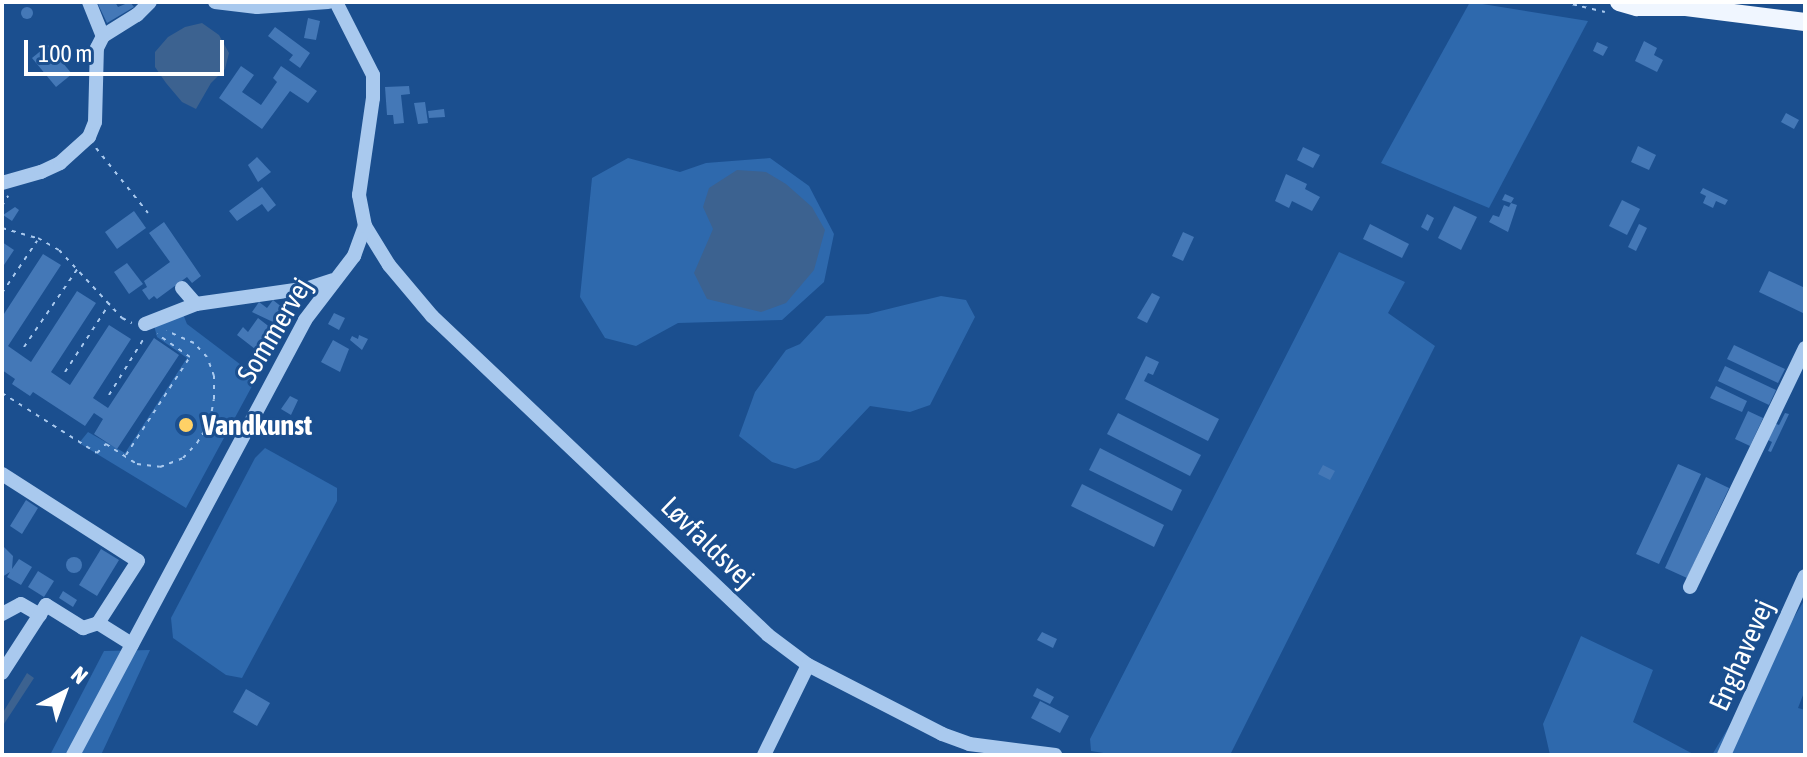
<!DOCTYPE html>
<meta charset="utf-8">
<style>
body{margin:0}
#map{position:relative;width:1807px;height:757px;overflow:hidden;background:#1b4f8f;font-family:"Asap Condensed",sans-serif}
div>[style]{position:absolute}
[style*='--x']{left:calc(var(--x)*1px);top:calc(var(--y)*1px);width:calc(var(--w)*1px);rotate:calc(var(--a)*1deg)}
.green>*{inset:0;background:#2e69ad}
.water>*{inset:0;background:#3c6290}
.building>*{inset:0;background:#4478b7}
.round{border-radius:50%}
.path>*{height:2px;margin-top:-1px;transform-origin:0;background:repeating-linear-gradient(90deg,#a9c9ee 0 4px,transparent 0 10px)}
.minor>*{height:14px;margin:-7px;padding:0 7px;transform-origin:7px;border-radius:7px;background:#a9c9ee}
.major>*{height:18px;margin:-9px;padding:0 9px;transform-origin:9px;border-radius:9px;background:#f0f6ff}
.dots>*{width:22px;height:22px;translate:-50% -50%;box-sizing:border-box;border:4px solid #1b4f8f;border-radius:50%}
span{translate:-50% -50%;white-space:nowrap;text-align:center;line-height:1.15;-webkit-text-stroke:6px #1b4f8f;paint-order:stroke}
.street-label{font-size:28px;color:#fff}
.poi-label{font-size:28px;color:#fff;font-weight:700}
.left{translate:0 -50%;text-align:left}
.frame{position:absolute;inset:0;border:4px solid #fff;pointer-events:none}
.north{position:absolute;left:24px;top:653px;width:80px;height:80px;-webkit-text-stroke:6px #1b4f8f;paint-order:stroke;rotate:41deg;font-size:22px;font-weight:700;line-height:32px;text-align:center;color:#fff}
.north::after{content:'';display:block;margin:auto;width:28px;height:36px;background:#fff;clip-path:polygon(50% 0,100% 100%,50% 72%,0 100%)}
.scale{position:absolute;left:24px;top:40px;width:200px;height:36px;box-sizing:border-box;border:4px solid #fff;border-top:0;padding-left:10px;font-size:24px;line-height:28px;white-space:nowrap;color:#fff;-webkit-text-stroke:6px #1b4f8f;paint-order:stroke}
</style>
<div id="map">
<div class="green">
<div style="clip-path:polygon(1470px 2px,1588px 21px,1489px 208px,1381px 163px)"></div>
<div style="clip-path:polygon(628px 158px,680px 172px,706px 163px,770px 158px,809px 186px,834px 234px,824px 282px,782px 320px,678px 323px,636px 346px,605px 338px,580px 297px,592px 178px)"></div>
<div style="clip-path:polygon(1339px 252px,1405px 282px,1388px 313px,1435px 346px,1230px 755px,1116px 755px,1091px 751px,1090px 739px)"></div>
<div style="clip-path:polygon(941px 296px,966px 300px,975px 317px,930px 405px,910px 412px,870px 406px,819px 460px,795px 469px,772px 462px,739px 436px,755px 392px,786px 350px,800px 344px,826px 316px,868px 314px)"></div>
<div style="clip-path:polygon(183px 314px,187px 324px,257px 377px,186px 508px,79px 443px,88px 432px,125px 453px,187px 358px,157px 337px,154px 325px)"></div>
<div style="clip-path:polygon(265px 448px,337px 488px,337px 501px,242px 678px,226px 675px,173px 638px,171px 618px,255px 458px)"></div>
<div style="clip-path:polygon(1805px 599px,1805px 690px,1798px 708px,1805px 710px,1805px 755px,1712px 755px)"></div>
<div style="clip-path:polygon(1581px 636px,1653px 670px,1633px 722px,1695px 755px,1550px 755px,1543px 724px)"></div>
<div style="clip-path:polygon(150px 650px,101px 755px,50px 755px,104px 651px)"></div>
</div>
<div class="water">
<div style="clip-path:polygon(202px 23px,219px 35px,229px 53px,225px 69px,211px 83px,196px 109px,182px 102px,166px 83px,155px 67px,155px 52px,168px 37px,185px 27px)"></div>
<div style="clip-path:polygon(737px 170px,766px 172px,786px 184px,812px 207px,825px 230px,814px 270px,786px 303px,761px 312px,707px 299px,694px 273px,713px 229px,703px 207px,709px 188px)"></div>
<div style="clip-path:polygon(27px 673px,34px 678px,2px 727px,2px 714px)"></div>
</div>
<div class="building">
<div style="clip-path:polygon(97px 2px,115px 2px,118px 7px,130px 2px,134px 7px,107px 23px)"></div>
<div class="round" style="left:21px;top:7px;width:12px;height:12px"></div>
<div style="clip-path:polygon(308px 18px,320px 21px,316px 40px,304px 38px)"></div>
<div style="clip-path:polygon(275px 27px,310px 53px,300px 68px,289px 60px,293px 55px,268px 36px)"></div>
<div style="clip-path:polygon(1644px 41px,1657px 48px,1654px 55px,1663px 60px,1657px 72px,1635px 61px)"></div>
<div style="clip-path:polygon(1597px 42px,1608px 47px,1603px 56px,1593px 51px)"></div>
<div style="clip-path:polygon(48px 45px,72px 74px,56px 87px,32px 58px)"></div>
<div style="clip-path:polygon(241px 66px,254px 75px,242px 92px,261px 105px,277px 82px,273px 78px,281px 66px,317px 91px,308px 103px,290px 91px,262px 129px,219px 98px)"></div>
<div style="clip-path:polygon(409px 86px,410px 94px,401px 95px,404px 123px,394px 124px,393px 115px,387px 115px,385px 87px)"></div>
<div style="clip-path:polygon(425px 102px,428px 123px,418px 124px,414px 103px)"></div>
<div style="clip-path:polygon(444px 109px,445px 117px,429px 118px,428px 111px)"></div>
<div style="clip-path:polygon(1786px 113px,1799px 120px,1794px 129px,1781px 122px)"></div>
<div style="clip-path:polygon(1638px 146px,1656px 155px,1649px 170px,1631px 162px)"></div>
<div style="clip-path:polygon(1303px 147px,1320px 155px,1313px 168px,1297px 160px)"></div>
<div style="clip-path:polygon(257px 157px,271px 172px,258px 182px,248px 165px)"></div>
<div style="clip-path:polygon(1286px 174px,1307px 184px,1305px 189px,1320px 197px,1312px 211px,1292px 201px,1289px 208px,1275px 201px)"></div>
<div style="clip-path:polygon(262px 187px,276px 205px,268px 212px,262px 204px,237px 221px,229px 211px)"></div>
<div style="clip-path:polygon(1703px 188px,1728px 200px,1725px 205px,1716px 201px,1713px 208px,1703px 203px,1706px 196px,1700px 193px)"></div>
<div style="clip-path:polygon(1505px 194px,1514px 198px,1511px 203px,1517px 205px,1508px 232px,1489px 222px,1493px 215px,1499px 217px,1504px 205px,1509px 207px,1511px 203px,1502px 200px)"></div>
<div style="clip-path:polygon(1622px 200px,1640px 209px,1627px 235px,1609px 226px)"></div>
<div style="clip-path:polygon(1454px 206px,1477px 217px,1461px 250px,1438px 238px)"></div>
<div style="clip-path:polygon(15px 207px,19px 210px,12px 221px,3px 215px)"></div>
<div style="clip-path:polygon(134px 211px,146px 228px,117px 249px,105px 232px)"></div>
<div style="clip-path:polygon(1427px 214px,1434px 218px,1428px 231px,1421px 227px)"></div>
<div style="clip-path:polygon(164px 222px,201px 276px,192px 283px,187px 277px,157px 299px,154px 296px,149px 300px,142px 290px,147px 287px,144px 281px,170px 262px,149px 233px)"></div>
<div style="clip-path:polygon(1370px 224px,1409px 244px,1402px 258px,1363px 239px)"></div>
<div style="clip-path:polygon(1639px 224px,1647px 228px,1636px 251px,1628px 247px)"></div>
<div style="clip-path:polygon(1183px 232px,1194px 237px,1183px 261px,1172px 256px)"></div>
<div style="clip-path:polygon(2px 242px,14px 250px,2px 268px)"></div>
<div style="clip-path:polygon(43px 254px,61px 265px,8px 346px,31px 362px,77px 291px,96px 303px,51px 372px,70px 385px,109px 325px,131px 339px,93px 398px,108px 408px,154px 338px,179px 355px,117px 449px,94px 434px,103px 419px,94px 413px,85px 426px,33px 392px,30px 396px,12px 384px,15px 379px,2px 370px,2px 317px)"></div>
<div style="clip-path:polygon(127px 263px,143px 284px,129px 294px,114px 272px)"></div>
<div style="clip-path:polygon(1769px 271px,1805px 288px,1805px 314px,1759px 292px)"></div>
<div style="clip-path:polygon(1152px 293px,1160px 297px,1147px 323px,1137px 318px)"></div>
<div style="clip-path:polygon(273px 300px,283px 308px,273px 322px,252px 312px,259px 302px,267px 308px)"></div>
<div style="clip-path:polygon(334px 313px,345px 318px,339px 330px,328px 324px)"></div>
<div style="clip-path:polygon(258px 318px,276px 332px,260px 353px,237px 335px,243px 327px,248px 332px)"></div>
<div style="clip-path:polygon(359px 335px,368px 339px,362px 350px,350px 340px,352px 336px,358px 339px)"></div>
<div style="clip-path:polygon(333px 340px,349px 349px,340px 372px,321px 362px)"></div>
<div style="clip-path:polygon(1734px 345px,1785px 369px,1778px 383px,1727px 359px)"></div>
<div style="clip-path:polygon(1146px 356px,1159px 362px,1153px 375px,1148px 373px,1144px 381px,1219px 419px,1208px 441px,1125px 399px)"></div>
<div style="clip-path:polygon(1725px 366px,1776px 390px,1769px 405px,1718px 381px)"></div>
<div style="clip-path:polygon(1716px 386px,1747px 401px,1742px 412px,1710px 398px)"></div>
<div style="clip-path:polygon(290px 396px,298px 400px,291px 415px,281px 409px)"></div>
<div style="clip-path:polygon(1748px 411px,1763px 418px,1750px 446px,1735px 439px)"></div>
<div style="clip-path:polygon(1118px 413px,1201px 455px,1190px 476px,1107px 434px)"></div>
<div style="clip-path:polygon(1785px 413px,1789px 414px,1771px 452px,1768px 451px,1772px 442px,1766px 439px,1774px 423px,1779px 425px)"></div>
<div style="clip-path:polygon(1100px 448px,1182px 490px,1172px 511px,1089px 470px)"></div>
<div style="clip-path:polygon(1678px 464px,1701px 474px,1659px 564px,1636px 554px)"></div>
<div style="clip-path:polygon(1323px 465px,1335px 471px,1330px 480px,1318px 474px)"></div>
<div style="clip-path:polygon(1706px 477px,1729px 488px,1687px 578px,1665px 568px)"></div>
<div style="clip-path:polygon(1082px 484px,1164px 525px,1154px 547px,1071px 506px)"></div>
<div style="clip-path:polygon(26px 500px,38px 508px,22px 534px,10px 526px)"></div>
<div style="clip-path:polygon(2px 545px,13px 556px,12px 569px,19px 559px,32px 567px,21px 585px,7px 577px,10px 572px,2px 577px)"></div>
<div style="clip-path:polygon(101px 549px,119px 560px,97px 596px,79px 585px)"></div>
<div class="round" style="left:66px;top:557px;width:16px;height:16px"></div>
<div style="clip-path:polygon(38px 571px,54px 581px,44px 597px,28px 587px)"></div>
<div style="clip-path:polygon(63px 591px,77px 600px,73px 607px,59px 598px)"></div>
<div style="clip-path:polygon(1042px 632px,1057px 639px,1053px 648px,1037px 640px)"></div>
<div style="clip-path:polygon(1037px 688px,1054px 697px,1050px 704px,1033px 696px)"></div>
<div style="clip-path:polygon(246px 689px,270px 703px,257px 726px,233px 712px)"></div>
<div style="clip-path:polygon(1040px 701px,1069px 716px,1060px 733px,1031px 718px)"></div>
</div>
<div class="path">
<div style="--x:1563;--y:2;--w:43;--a:13.4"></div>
<div style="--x:96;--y:148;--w:83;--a:51.3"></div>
<div style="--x:2;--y:206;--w:12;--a:-59"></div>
<div style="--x:2;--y:228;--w:37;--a:16"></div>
<div style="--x:38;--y:238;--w:24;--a:30"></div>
<div style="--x:59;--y:250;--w:93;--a:47.2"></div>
<div style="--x:122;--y:318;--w:11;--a:27"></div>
<div style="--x:2;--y:293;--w:63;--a:-56.1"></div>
<div style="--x:24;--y:347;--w:96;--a:-55.6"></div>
<div style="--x:65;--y:372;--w:82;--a:-56.9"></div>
<div style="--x:2;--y:393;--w:112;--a:32.3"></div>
<div style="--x:97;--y:453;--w:13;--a:-45"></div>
<div style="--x:106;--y:444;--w:37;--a:33"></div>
<div style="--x:137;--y:464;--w:23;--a:7"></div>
<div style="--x:160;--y:467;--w:25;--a:-21"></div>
<div style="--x:183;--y:458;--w:21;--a:-47"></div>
<div style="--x:197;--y:443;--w:26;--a:-59"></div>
<div style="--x:210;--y:421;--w:22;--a:-80"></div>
<div style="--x:214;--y:399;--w:23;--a:-90"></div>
<div style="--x:214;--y:376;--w:20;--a:-110"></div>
<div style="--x:207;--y:357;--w:19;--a:-133"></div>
<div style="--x:194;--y:343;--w:30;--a:-156"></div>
<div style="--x:109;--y:395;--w:67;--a:-58.4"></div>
<div style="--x:126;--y:455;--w:117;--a:-56.9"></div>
<div style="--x:190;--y:357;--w:40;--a:-145.1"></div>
</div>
<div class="minor">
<div style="--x:89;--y:2;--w:37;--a:68"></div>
<div style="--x:215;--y:2;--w:42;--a:6.8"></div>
<div style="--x:257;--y:7;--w:71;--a:-4"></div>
<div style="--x:2;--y:183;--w:41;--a:-15.8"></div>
<div style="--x:41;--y:172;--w:21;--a:-25"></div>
<div style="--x:60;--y:163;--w:39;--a:-42"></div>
<div style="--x:89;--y:137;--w:16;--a:-68"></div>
<div style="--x:95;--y:122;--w:74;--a:-88.5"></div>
<div style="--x:97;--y:48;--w:13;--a:-63"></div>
<div style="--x:103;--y:36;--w:40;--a:-32"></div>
<div style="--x:137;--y:15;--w:18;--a:-45"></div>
<div style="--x:365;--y:226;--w:46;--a:58.4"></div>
<div style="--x:389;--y:265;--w:67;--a:49.9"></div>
<div style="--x:432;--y:316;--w:463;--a:43.5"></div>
<div style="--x:768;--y:635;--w:50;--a:36.9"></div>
<div style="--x:808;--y:665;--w:151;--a:27.2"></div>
<div style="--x:942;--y:734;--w:29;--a:20"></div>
<div style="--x:969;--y:744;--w:87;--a:7.3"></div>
<div style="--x:182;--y:288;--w:21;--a:49"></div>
<div style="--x:145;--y:324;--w:55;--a:-21.4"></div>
<div style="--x:196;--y:304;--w:114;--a:-8.1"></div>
<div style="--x:309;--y:288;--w:25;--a:-18"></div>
<div style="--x:2;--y:474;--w:161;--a:32.6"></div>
<div style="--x:138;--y:561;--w:74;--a:122.8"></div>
<div style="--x:98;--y:623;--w:40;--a:32"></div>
<div style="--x:1690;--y:587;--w:265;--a:-64.3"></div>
<div style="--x:2;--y:614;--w:21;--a:-28"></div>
<div style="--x:21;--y:604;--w:22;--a:30"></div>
<div style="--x:2;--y:673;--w:81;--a:-57.1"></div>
<div style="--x:46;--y:605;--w:44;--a:31.9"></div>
<div style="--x:83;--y:628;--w:16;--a:-18"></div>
<div style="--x:73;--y:755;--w:493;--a:-61.9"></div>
<div style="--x:305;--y:320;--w:81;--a:-52.6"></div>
<div style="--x:354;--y:256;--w:32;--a:-70"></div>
<div style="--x:365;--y:226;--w:32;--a:-101"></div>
<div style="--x:359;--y:195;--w:98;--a:-81.8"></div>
<div style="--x:373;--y:98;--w:23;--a:-90"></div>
<div style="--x:373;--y:75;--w:82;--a:-116.9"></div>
<div style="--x:764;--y:755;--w:100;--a:-63.9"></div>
<div style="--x:1724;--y:755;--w:196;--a:-65.7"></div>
</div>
<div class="major">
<div style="--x:1619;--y:2;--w:19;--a:16"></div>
<div style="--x:1637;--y:7;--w:49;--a:0"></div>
<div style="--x:1686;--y:7;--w:120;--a:7.2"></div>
</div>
<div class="dots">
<div style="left:186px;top:425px;background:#ffd166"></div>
</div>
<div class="street-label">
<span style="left:274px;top:330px;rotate:-59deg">Sommervej</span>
<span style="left:708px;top:542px;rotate:44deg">Løvfaldsvej</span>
<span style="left:1741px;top:655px;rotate:-66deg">Enghavevej</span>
</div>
<div class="poi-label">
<span class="left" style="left:202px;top:425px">Vandkunst</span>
</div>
<div class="frame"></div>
<div class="north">N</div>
<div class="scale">100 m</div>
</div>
